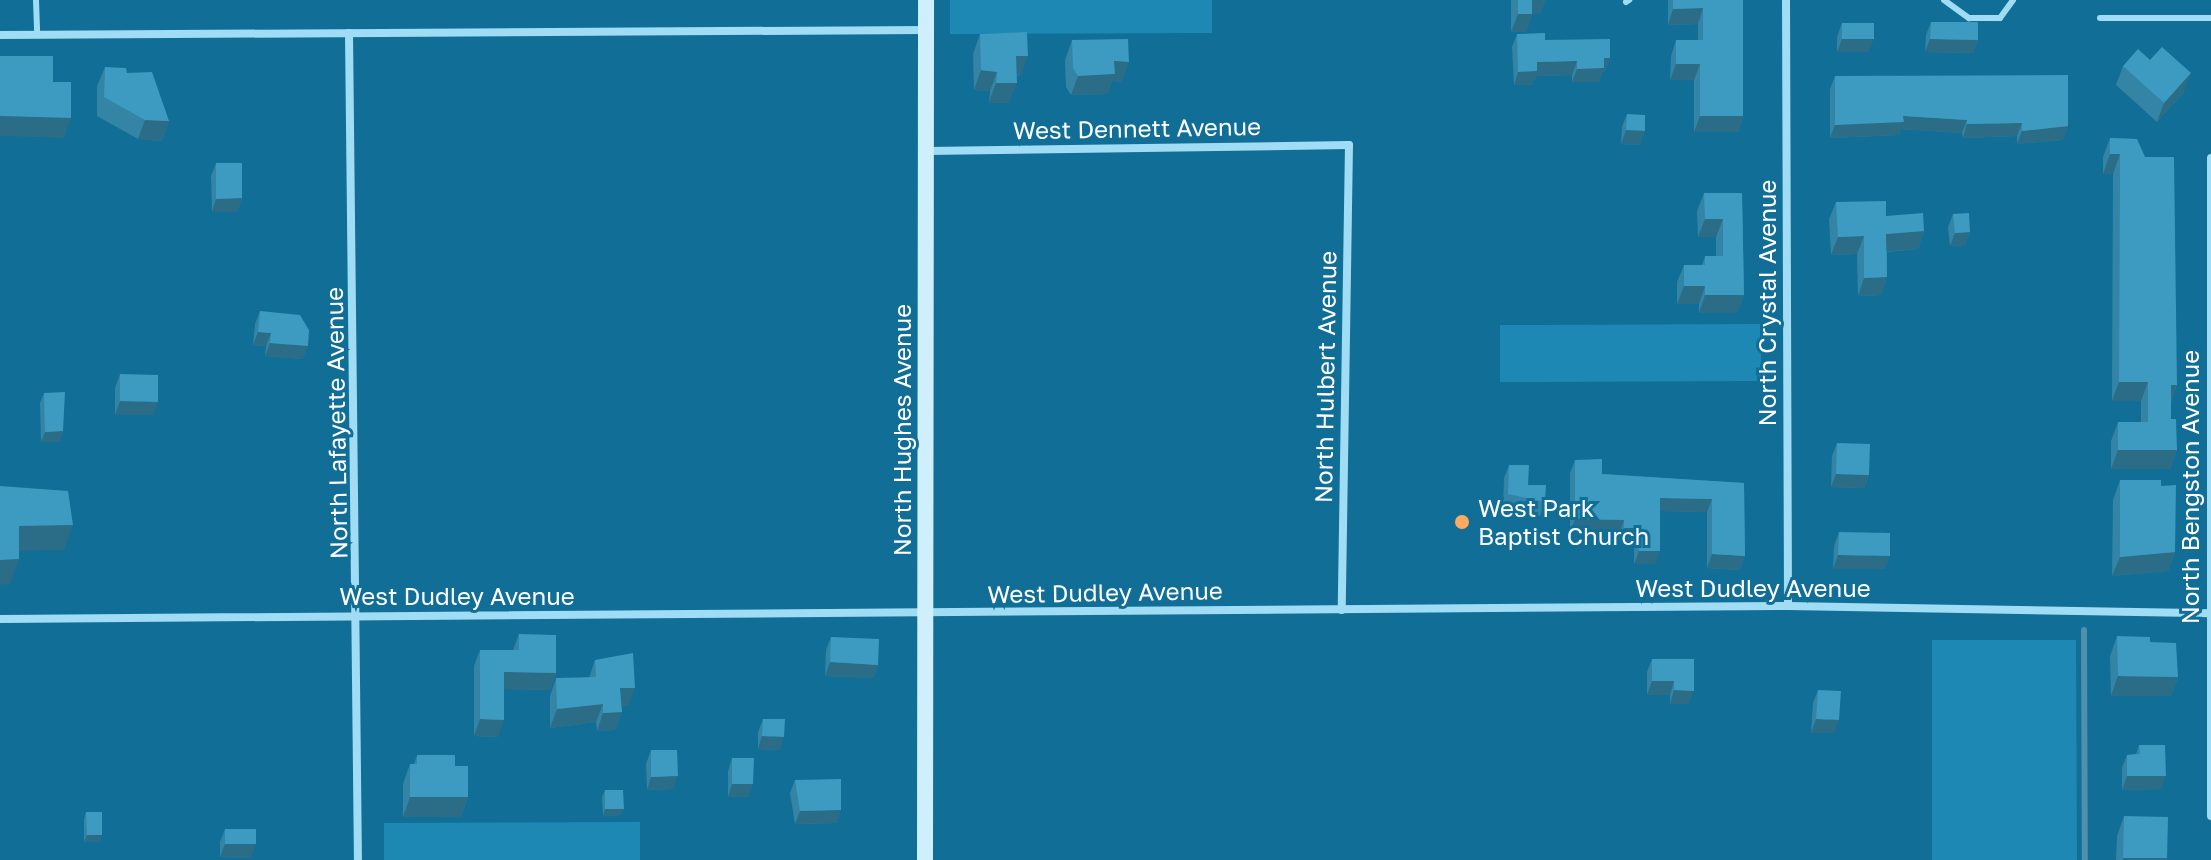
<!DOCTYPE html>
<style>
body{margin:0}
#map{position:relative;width:2211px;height:860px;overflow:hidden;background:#106e97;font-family:"Golos Text",sans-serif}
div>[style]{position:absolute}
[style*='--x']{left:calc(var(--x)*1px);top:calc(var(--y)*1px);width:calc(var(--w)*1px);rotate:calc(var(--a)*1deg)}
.green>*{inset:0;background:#1e88b5}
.stream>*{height:6px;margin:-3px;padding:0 3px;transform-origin:3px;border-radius:3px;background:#4f90ac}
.lane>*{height:6px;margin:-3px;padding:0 3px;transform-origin:3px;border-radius:3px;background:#a0dcf4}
.street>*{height:8px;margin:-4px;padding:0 4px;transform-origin:4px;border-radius:4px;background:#a0dcf4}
.secondary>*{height:16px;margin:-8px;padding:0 8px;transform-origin:8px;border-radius:8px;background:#d0effd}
.wall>*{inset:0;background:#3484a6}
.shaded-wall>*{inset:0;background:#2b6c87}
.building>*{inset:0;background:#3d9ac1}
.dots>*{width:22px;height:22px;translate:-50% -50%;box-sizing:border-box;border:4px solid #106e97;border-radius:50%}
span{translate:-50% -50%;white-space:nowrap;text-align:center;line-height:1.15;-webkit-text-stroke:6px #106e97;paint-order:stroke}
.street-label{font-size:24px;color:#fff}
.poi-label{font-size:24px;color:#fff}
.left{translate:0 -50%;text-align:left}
</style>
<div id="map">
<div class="green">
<div style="clip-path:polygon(950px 0,1212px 0,1212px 33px,950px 34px)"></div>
<div style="clip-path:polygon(1761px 324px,1761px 381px,1500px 382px,1500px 325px)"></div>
<div style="clip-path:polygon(1932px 640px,2076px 640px,2077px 860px,1932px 860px)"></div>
<div style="clip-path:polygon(640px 822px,640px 860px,384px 860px,384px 823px)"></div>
</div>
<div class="stream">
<div style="--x:2084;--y:630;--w:230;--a:89.8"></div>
</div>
<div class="lane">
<div style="--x:36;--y:0;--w:35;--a:88"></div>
<div style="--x:1944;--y:0;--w:31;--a:36"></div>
<div style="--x:1969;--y:18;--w:31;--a:0"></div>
<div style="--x:2000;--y:18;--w:22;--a:-54"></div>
<div style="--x:1626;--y:2;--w:4;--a:-34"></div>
<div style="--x:2100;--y:18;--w:111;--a:0"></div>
</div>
<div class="street">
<div style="--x:1786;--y:0;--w:606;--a:89.81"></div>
<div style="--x:349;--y:33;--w:827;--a:89.38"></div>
<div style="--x:0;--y:35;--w:926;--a:-0.31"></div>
<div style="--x:927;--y:151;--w:422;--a:-0.8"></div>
<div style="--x:1349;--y:145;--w:465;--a:90.9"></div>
<div style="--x:2211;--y:158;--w:658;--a:90"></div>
<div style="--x:0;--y:619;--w:1788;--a:-0.42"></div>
<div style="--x:1788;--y:606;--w:422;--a:1"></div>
</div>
<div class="secondary">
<div style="--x:925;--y:860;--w:860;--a:-89.93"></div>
</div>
<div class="wall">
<div style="clip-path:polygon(1511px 0,1545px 0,1540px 14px,1532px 14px,1526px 32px,1511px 32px)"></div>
<div style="clip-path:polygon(1668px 0,1743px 0,1743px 116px,1738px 132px,1694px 132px,1694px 80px,1670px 80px,1671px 56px,1676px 40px,1698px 40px,1698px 24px,1668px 25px)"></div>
<div style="clip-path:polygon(1931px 22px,1978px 40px,1973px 53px,1925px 52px,1926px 35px)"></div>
<div style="clip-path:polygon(1842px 23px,1869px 52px,1837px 52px,1837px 37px)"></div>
<div style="clip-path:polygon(980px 34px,1021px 75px,1016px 76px,1009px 103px,989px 102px,990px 91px,974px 90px,973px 54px)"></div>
<div style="clip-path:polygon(1517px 34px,1610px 58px,1605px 71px,1602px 72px,1599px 82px,1572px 82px,1572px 75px,1536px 76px,1532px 85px,1514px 85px,1512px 47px)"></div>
<div style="clip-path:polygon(1072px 40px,1122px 82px,1112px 81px,1107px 94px,1071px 95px,1066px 87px,1065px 60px)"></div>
<div style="clip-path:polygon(2123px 66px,2184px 92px,2157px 122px,2116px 85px)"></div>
<div style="clip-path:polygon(105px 67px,127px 73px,169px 121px,162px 141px,138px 139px,97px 116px,97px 86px)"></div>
<div style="clip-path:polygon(1835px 76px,2068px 126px,2063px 140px,2017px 144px,2017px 136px,1963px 138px,1962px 133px,1901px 129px,1899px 135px,1830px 138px,1830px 89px)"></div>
<div style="clip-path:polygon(1627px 114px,1640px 145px,1621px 144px,1622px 127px)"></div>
<div style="clip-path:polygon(2110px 138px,2137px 139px,2177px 385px,2171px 402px,2171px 419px,2177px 450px,2170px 469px,2111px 469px,2111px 441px,2118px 422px,2141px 422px,2141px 401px,2112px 401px,2113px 174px,2103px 174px,2103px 157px)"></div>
<div style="clip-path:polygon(216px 163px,242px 198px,237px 212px,212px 212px,211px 176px)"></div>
<div style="clip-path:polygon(1704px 193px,1742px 193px,1744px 295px,1737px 313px,1699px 313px,1699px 304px,1677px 304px,1677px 282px,1684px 265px,1702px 265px,1705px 256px,1716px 256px,1716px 237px,1698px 237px,1697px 211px)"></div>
<div style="clip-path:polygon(1836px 202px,1886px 216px,1924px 231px,1918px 249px,1887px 252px,1887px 277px,1881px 295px,1858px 296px,1857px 254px,1831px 255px,1829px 219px)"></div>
<div style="clip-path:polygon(1953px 214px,1970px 232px,1965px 245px,1950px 246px,1948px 227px)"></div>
<div style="clip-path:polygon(260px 311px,303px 359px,265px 356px,266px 346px,253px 345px,255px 324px)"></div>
<div style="clip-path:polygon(120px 374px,153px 415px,115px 415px,115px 388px)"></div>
<div style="clip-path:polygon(44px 393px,63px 431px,59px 442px,41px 442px,40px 403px)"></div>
<div style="clip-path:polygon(1837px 443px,1869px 475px,1864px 488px,1831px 487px,1832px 456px)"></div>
<div style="clip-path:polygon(1575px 460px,1602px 474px,1744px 483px,1745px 556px,1740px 570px,1707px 568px,1707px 512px,1660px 511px,1655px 564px,1634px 564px,1634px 542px,1619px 542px,1619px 534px,1570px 533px,1570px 473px)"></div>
<div style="clip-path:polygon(1509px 465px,1545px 502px,1540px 516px,1503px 508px,1504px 478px)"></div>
<div style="clip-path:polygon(2120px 480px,2161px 486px,2175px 552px,2168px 571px,2112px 576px,2113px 500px)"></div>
<div style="clip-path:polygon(1839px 532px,1885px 569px,1833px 569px,1834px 546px)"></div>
<div style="clip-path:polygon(519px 634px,556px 673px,550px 690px,504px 689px,498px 737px,474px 736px,474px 666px,480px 650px,513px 650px)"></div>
<div style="clip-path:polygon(2117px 636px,2150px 642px,2178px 677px,2171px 696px,2111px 696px,2110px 656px)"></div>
<div style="clip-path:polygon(831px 637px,878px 665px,873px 678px,825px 676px,826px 650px)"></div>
<div style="clip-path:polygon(1652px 659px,1694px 659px,1689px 704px,1670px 704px,1670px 695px,1647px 695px,1647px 672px)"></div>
<div style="clip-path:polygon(595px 660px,628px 706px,621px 706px,622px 712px,615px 730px,597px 731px,596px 722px,550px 728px,550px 696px,556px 678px,589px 678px)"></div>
<div style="clip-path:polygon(1818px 690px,1834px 733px,1811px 733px,1813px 703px)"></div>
<div style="clip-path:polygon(763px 719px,780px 750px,758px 749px,758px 732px)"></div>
<div style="clip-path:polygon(2139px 745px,2161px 789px,2122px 790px,2122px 768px,2127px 755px,2136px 754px)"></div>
<div style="clip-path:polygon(651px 750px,673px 789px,647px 790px,646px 764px)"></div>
<div style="clip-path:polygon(417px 755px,455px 766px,468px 797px,461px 817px,403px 817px,403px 784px,410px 764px,414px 764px)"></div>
<div style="clip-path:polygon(732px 758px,749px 797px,728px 797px,728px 771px)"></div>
<div style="clip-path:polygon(795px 780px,837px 823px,795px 824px,790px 793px)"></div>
<div style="clip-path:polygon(605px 790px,621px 815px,603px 816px,602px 797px)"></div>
<div style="clip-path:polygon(86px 812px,100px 842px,84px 842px,84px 819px)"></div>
<div style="clip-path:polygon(2124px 816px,2167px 860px,2116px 860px,2117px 836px)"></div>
<div style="clip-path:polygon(225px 829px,251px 858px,220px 857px,220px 842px)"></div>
</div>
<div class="shaded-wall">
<div style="clip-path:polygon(1531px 0,1545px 0,1540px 14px,1532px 14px,1526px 32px,1511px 32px,1518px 14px)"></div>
<div style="clip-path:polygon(1703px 8px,1698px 24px,1668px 25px,1673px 9px)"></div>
<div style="clip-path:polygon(1842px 39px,1874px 39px,1869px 52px,1837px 52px)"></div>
<div style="clip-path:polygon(1930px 39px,1978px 40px,1973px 53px,1925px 52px)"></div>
<div style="clip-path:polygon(1016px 56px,1028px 56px,1021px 75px,1009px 76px)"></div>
<div style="clip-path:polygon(1604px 58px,1610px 58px,1605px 71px,1602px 72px,1599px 82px,1572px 82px,1577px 69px)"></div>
<div style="clip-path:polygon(1114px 61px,1129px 62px,1122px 82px,1112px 81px,1107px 94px,1071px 95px,1078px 76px)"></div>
<div style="clip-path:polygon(1577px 61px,1572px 75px,1536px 76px,1532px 85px,1514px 85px,1518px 72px,1537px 62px)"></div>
<div style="clip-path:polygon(1676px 64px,1700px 64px,1694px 80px,1670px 80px)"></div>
<div style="clip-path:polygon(981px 70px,997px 72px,990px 91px,974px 90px)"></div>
<div style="clip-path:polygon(2191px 73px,2184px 92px,2157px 122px,2164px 103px)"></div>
<div style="clip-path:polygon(996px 83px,1017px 83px,1009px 103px,989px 102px)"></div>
<div style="clip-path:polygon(0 116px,71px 118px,64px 138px,0 136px)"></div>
<div style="clip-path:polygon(1700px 116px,1743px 116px,1738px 132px,1694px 132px)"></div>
<div style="clip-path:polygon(1903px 116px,1967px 120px,1962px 133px,1901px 129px,1899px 135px,1830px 138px,1835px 125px)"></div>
<div style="clip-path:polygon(145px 120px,169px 121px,162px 141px,138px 139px)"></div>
<div style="clip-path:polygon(2022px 123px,2017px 136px,1963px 138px,1967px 124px)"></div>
<div style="clip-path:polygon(2068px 126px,2063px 140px,2017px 144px,2022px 131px)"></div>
<div style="clip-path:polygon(1626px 130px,1645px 131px,1640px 145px,1621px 144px)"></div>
<div style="clip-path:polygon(2110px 154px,2120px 154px,2113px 174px,2103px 174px)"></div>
<div style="clip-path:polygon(242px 198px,237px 212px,212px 212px,216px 199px)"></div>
<div style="clip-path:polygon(1705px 219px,1723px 219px,1716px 237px,1698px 237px)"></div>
<div style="clip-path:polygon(1924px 231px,1918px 249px,1880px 252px,1886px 234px)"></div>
<div style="clip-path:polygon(1970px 232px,1965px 245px,1950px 246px,1955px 233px)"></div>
<div style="clip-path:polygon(1864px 236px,1857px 254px,1831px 255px,1838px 237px)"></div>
<div style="clip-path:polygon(1887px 277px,1881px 295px,1858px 296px,1864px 278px)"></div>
<div style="clip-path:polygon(1684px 286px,1705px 286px,1699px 304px,1677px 304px)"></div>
<div style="clip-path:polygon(1705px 295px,1744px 295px,1737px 313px,1699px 313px)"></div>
<div style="clip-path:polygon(258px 332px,271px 333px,266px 346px,253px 345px)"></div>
<div style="clip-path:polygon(270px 343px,308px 346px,303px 359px,265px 356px)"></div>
<div style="clip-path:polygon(2119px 382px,2148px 382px,2141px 401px,2112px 401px)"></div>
<div style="clip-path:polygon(2171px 385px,2177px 385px,2170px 404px)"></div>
<div style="clip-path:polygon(120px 401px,158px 402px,153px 415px,115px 415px)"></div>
<div style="clip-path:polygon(63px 431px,59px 442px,41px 442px,45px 432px)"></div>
<div style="clip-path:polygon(2118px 450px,2177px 450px,2170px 469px,2111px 469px)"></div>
<div style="clip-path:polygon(1836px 474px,1869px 475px,1864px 488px,1831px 487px)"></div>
<div style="clip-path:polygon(1660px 498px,1712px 499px,1707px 512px,1655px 511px)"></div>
<div style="clip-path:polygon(1575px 519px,1624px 520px,1619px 534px,1570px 533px)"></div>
<div style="clip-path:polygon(73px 525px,64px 550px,10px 551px,19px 526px)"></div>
<div style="clip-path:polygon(1624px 528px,1639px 528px,1634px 542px,1619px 542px)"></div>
<div style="clip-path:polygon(1639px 551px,1660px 551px,1655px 564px,1634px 564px)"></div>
<div style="clip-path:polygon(2175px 552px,2168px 571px,2112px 576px,2120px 557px)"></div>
<div style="clip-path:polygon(1712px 554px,1745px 556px,1740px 570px,1707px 568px)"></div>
<div style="clip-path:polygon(1838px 555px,1890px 556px,1885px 569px,1833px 569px)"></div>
<div style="clip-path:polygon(19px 559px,10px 584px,0 585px,0 560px)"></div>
<div style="clip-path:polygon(830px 662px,878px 665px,873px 678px,825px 676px)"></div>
<div style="clip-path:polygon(504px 672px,556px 673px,550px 690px,498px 689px)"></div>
<div style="clip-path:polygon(2118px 676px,2178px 677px,2171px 696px,2111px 696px)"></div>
<div style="clip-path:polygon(1652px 681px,1674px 681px,1670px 695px,1647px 695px)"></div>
<div style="clip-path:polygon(620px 688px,635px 688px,628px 706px,614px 707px)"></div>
<div style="clip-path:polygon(1674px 690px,1694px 691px,1689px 704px,1670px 704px)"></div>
<div style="clip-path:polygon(603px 704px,596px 722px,550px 728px,557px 709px)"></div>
<div style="clip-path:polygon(622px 712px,615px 730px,597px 731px,603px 713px)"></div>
<div style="clip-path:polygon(480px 719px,504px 720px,498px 737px,474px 736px)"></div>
<div style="clip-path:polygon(1816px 719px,1839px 720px,1834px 733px,1811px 733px)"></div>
<div style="clip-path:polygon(762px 736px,784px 737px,780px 750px,758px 749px)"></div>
<div style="clip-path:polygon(678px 776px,673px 789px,647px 790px,651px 777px)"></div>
<div style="clip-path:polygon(2127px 776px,2166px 776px,2161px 789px,2122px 790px)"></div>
<div style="clip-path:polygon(732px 784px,753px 784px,749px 797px,728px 797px)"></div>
<div style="clip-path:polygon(410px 797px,468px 797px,461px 817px,403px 817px)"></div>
<div style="clip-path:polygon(605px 809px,624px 809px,621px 815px,603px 816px)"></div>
<div style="clip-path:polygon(841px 810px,837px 823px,795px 824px,800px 811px)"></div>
<div style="clip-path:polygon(87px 835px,102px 835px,100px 842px,84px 842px)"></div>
<div style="clip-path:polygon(225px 844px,256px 844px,251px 858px,220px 857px)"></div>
<div style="clip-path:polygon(2123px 858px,2167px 858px,2167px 860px,2123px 860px)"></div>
</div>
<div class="building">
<div style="clip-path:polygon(1518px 0,1532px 0,1532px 14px,1518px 14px)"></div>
<div style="clip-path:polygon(1673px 0,1743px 0,1743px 116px,1700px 116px,1700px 64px,1676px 64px,1676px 40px,1703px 40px,1703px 8px,1673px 9px)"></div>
<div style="clip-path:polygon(1931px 22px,1978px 22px,1978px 40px,1930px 39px)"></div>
<div style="clip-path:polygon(1842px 23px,1874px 23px,1874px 39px,1842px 39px)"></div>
<div style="clip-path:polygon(1027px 32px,1028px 56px,1016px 56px,1017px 83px,996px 83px,997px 72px,981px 70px,980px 34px)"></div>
<div style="clip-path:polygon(1545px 33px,1545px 40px,1610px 39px,1610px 58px,1604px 58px,1604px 68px,1577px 69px,1577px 61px,1537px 62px,1537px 71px,1518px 72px,1517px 34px)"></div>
<div style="clip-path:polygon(1128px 39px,1129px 62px,1114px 61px,1115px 74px,1078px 76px,1073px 68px,1072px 40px)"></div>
<div style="clip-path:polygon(2162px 47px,2191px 73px,2164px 103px,2123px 66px,2138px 49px,2150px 60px)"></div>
<div style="clip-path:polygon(0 56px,53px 56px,53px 82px,71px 82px,71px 118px,0 116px)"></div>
<div style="clip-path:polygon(105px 67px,126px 68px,127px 73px,152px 72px,169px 121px,145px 120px,104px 97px)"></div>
<div style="clip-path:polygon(2068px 75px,2068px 126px,2022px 131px,2022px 123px,1967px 124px,1967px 120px,1903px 116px,1904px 122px,1835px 125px,1835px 76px)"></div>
<div style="clip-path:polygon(1627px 114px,1645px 115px,1645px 131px,1626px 130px)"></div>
<div style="clip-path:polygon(2110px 138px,2137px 139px,2145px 157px,2174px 157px,2177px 385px,2171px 385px,2171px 419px,2176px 419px,2177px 450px,2118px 450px,2118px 422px,2148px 422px,2148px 382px,2119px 382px,2120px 154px,2110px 154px)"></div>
<div style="clip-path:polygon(216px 163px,242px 163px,242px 198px,216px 199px)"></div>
<div style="clip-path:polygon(1704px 193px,1742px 193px,1744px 295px,1705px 295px,1705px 286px,1684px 286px,1684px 265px,1705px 265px,1705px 256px,1723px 256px,1723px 219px,1705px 219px)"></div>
<div style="clip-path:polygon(1886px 201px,1886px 216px,1923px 213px,1924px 231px,1886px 234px,1887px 277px,1864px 278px,1864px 236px,1838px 237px,1836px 202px)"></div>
<div style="clip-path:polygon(1969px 213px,1970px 232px,1955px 233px,1953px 214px)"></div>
<div style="clip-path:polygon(260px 311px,300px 315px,309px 330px,308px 346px,270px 343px,271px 333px,258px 332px)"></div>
<div style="clip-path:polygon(120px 374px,158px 375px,158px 402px,120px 401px)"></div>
<div style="clip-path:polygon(65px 392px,63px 431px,45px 432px,44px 393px)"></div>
<div style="clip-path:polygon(1837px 443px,1870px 444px,1869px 475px,1836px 474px)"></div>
<div style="clip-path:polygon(1602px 459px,1602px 474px,1744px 483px,1745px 556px,1712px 554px,1712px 499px,1660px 498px,1660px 551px,1639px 551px,1639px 528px,1624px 528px,1624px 520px,1575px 519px,1575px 460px)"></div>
<div style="clip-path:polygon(1509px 465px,1529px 465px,1528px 485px,1546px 485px,1545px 502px,1508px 494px)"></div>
<div style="clip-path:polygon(2120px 480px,2161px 480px,2161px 486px,2176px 485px,2175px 552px,2120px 557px)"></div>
<div style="clip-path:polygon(0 486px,68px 491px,73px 525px,19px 526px,19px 559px,0 560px)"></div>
<div style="clip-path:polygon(1839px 532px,1890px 533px,1890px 556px,1838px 555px)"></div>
<div style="clip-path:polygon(519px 634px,556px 635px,556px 673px,504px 672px,504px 720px,480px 719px,480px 650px,519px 650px)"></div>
<div style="clip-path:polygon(2117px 636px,2150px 637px,2150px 642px,2176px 643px,2178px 677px,2118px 676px)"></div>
<div style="clip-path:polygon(831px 637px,879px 639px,878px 665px,830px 662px)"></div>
<div style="clip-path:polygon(633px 653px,635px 688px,620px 688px,622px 712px,603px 713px,603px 704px,557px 709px,556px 678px,596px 677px,595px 660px)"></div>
<div style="clip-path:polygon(1652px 659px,1694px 659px,1694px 691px,1674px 690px,1674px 681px,1652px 681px)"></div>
<div style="clip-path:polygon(1818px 690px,1841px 691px,1839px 720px,1816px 719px)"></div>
<div style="clip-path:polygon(763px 719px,785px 719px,784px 737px,762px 736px)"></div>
<div style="clip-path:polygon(2139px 745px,2165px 745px,2166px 776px,2127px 776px,2127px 755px,2140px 754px)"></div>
<div style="clip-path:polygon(651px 750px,677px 750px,678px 776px,651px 777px)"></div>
<div style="clip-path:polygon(417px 755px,455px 755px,455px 766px,468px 766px,468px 797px,410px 797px,410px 764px,417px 764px)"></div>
<div style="clip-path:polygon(732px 758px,754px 758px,753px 784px,732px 784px)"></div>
<div style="clip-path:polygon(841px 779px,841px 810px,800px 811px,795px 780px)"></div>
<div style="clip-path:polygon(605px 790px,623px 790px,624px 809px,605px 809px)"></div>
<div style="clip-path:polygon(86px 812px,102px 812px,102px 835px,87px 835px)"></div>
<div style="clip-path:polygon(2124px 816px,2168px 817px,2167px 858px,2123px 858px)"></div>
<div style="clip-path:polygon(225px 829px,256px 829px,256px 844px,225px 844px)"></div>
</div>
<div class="dots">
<div style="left:1462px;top:522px;background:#ffaa63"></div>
</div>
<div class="street-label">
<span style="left:1137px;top:128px;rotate:-1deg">West Dennett Avenue</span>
<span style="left:1767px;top:303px;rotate:-90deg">North Crystal Avenue</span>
<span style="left:1325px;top:377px;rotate:-89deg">North Hulbert Avenue</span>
<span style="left:336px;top:423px;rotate:-91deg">North Lafayette Avenue</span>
<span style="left:902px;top:430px;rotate:-90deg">North Hughes Avenue</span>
<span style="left:2190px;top:487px;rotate:-90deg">North Bengston Avenue</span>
<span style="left:1753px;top:588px">West Dudley Avenue</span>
<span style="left:1105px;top:592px;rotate:-1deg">West Dudley Avenue</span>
<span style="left:457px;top:596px">West Dudley Avenue</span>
</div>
<div class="poi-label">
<span class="left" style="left:1478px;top:522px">West Park<br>Baptist Church</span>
</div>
</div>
